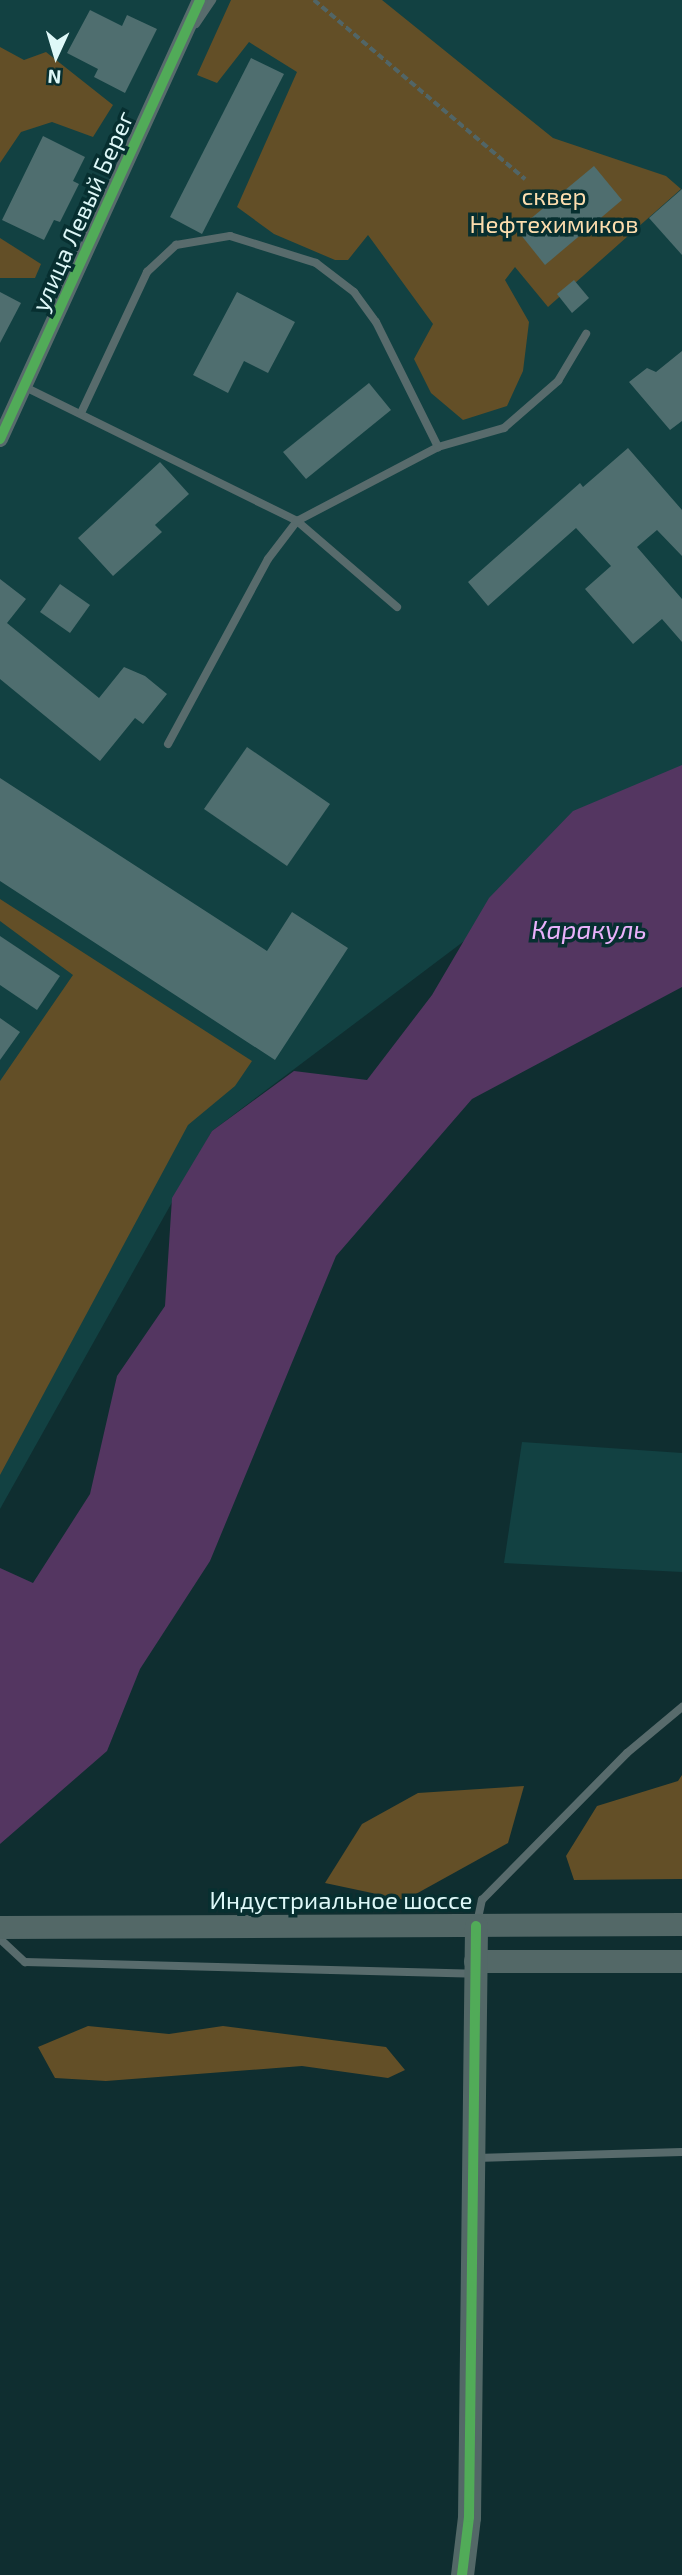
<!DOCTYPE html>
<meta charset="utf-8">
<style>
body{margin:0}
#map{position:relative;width:682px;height:2575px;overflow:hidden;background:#0f2e30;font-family:"Exo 2",sans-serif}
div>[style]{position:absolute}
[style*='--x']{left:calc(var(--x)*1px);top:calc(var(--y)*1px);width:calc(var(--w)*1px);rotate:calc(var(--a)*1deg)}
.built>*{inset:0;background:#124142}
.green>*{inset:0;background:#634f27}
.water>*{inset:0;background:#543661}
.building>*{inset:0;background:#4f6e6f}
.path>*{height:3.5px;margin-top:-1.75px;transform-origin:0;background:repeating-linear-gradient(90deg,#516566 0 7px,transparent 0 10.5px)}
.lane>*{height:8px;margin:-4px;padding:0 4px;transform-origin:4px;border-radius:4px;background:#586b6c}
.street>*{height:16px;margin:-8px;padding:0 8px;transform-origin:8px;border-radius:8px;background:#586b6c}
.secondary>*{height:23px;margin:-11.5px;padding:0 11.5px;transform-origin:11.5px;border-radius:11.5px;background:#536867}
.cycleway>*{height:10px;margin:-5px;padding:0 5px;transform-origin:5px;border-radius:5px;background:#51ab58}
span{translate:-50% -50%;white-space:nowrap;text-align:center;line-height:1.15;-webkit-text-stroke:7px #072f30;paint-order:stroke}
.park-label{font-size:24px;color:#fcddae}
.street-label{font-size:24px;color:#def8f8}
.water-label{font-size:26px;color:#e9b1fb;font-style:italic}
.north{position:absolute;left:21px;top:21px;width:70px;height:70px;-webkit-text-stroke:5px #072f30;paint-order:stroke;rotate:184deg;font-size:19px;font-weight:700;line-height:28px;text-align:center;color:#def8f8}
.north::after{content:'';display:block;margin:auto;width:24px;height:32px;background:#def8f8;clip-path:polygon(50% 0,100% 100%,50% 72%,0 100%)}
</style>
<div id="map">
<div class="built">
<div style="clip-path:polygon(0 0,682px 0,682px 777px,212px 1131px,0 1509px)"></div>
<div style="clip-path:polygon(522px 1442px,682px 1453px,682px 1572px,504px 1563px)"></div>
</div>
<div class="green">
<div style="clip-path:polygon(231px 0,382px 0,553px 138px,666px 176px,681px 189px,548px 307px,515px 267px,505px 280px,529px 322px,523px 371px,507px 406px,463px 420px,431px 393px,414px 359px,433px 324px,368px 235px,348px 260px,335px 260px,274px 234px,237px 207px,297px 72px,249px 42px,217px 83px,197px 75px)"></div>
<div style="clip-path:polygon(0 47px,24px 60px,46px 52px,113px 105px,93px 137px,52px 122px,21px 132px,0 163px)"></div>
<div style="clip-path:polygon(0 238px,41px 264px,35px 278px,0 278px)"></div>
<div style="clip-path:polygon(0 899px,252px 1061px,235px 1086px,188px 1125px,0 1475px,0 1081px,73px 975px,0 921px)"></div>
<div style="clip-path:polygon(682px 1775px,682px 1879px,574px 1880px,566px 1856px,597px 1806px,678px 1781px)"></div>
<div style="clip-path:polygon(524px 1786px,508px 1843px,405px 1900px,325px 1883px,362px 1824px,418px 1793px)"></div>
<div style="clip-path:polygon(88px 2026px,169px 2034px,223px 2026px,386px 2047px,405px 2070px,388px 2078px,302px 2066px,106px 2081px,55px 2078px,38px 2047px)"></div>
</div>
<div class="water">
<div style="clip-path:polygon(682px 765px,682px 987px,472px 1099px,336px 1256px,210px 1561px,140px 1669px,107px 1751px,0 1844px,0 1568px,33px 1583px,90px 1494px,117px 1376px,165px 1306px,172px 1198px,212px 1131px,294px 1071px,367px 1080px,432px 995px,489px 898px,573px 811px)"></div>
</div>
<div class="building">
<div style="clip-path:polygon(90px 10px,122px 26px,127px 15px,157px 29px,125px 93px,94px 77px,98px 69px,67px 53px)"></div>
<div style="clip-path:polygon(251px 58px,284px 74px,202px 234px,170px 217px)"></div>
<div style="clip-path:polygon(43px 136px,85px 157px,73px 181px,79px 184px,60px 222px,54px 220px,44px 240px,2px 220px)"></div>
<div style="clip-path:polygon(594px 166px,622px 200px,545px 265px,517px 230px)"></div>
<div style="clip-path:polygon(682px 189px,682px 255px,649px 218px)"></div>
<div style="clip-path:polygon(574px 280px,589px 298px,572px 313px,557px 294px)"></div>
<div style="clip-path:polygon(0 292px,21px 303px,0 343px)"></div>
<div style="clip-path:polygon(237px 292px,295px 322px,268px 373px,244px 361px,228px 393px,193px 375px)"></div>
<div style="clip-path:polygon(682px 351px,682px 421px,670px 430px,629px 382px,647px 368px,656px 372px)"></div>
<div style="clip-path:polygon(369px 383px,391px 410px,306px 479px,283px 452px)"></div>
<div style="clip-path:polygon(628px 448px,682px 510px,682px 556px,657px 530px,637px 547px,682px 599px,682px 642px,662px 619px,633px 644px,585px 589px,611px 566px,576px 528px,488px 606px,468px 582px,580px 483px,583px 487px)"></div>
<div style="clip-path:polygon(160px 462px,189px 494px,155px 525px,162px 532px,113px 576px,78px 538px)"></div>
<div style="clip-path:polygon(0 579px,26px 599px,7px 623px,99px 698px,124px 667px,145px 676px,167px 694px,143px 724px,135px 718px,100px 761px,0 679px)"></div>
<div style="clip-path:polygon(60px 584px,90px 605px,70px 633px,40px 612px)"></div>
<div style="clip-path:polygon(247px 747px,330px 804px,287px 866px,204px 809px)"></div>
<div style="clip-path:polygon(0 778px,267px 951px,292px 912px,348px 948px,275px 1060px,0 881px)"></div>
<div style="clip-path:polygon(0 936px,60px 976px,37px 1010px,0 985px)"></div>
<div style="clip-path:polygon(0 1018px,20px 1032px,0 1060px)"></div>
</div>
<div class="path">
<div style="--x:314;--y:0;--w:277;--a:40.3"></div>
</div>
<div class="lane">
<div style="--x:196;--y:24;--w:29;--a:-56"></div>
<div style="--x:25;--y:387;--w:303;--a:26.2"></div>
<div style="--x:297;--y:521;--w:132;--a:40.7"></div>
<div style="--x:81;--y:413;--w:156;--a:-64.9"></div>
<div style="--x:147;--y:272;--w:40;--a:-43"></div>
<div style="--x:176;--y:245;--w:55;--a:-9.5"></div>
<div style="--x:230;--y:236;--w:90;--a:17.4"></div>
<div style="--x:316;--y:263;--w:48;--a:37.3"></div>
<div style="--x:354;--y:292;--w:37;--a:54"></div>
<div style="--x:376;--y:322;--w:140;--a:63.6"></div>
<div style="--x:168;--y:744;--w:210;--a:-61.6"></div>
<div style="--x:268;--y:559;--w:48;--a:-52.7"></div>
<div style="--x:297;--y:521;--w:159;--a:-27.7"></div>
<div style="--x:438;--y:447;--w:69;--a:-16.1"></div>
<div style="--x:504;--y:428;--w:72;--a:-41"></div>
<div style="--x:558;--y:381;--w:55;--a:-59.2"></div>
<div style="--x:477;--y:1923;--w:24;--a:-78"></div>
<div style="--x:482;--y:1900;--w:206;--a:-45.4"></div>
<div style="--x:627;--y:1753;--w:72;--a:-39.9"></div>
<div style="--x:0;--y:1939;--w:34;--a:43"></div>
<div style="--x:25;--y:1962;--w:450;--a:1.5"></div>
<div style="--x:476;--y:2158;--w:206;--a:-1.7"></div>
</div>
<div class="street">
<div style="--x:0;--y:439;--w:482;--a:-65.5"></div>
</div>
<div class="secondary">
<div style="--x:0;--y:1927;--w:682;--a:-0.25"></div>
<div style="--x:475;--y:1961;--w:207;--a:0"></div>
<div style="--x:462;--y:2575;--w:58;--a:-83.1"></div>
<div style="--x:469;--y:2517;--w:591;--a:-89.32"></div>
</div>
<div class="cycleway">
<div style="--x:0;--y:439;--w:482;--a:-65.5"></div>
<div style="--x:462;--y:2575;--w:58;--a:-83.1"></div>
<div style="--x:469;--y:2517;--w:591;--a:-89.32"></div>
</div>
<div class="park-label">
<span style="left:554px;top:210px">сквер<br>Нефтехимиков</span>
</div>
<div class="street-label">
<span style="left:82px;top:211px;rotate:-66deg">улица Левый Берег</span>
<span style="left:341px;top:1900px">Индустриальное шоссе</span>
</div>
<div class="water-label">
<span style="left:589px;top:929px">Каракуль</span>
</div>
<div class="north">N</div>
</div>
